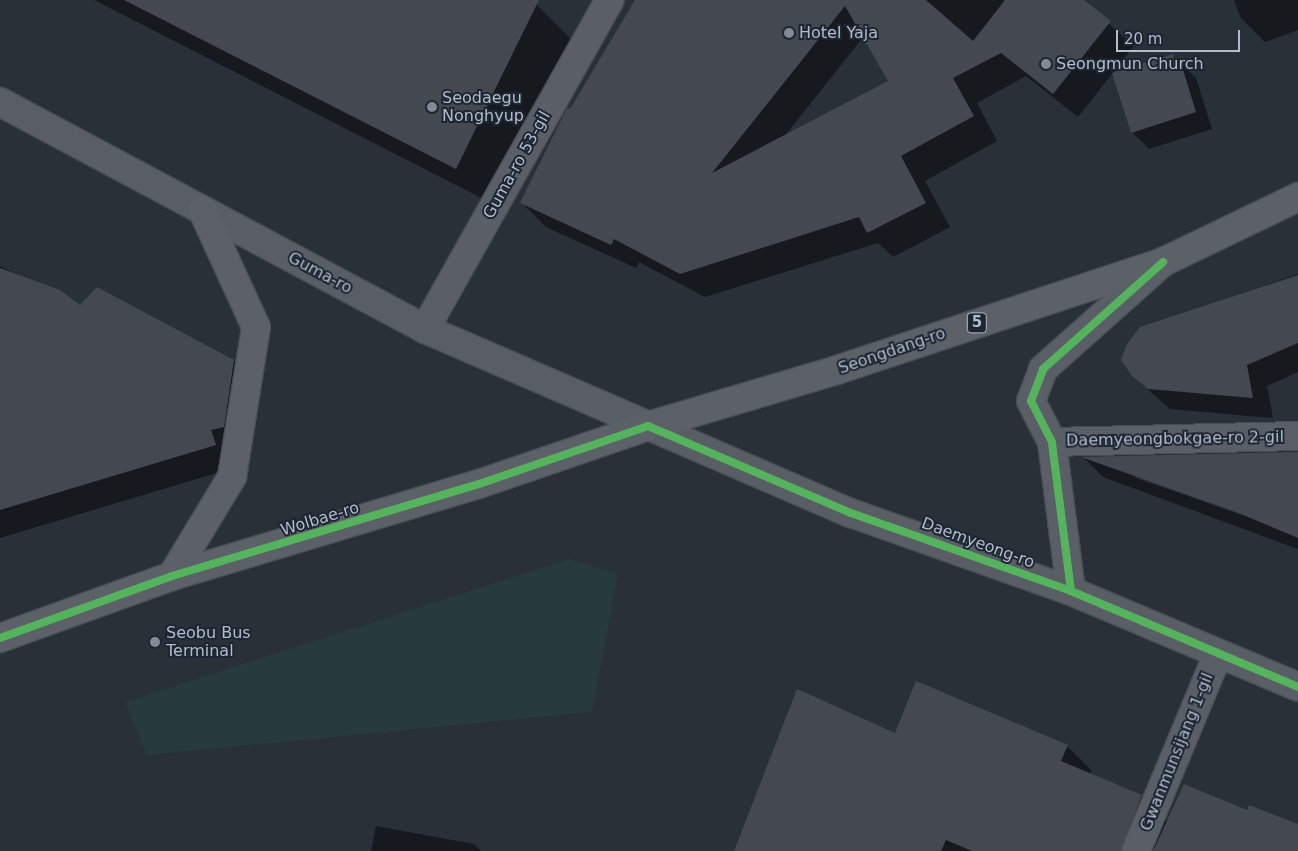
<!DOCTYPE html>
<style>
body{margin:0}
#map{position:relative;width:1298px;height:851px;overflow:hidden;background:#2a3038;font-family:"DejaVu Sans",sans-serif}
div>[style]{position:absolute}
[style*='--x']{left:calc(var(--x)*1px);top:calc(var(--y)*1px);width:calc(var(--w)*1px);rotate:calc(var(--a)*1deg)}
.green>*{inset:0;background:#273a3e}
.shadow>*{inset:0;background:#0007}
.building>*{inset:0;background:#444950}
.roads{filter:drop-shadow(1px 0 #484c53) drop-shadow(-1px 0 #484c53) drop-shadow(0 1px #484c53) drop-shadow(0 -1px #484c53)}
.minor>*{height:28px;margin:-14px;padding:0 14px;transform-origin:14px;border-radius:14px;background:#5a5e66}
.secondary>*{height:28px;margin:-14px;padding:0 14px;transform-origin:14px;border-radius:14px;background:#595d64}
.primary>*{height:28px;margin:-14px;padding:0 14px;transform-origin:14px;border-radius:14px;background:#5c6168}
.cycleway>*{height:8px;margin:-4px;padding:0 4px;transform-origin:4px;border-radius:4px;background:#56b35d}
.dots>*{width:14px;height:14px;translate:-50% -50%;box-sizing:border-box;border:2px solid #1d2633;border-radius:50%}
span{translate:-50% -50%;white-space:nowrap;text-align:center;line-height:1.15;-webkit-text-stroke:4px #1d2633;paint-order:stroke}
.shield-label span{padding:1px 4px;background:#1d2633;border:1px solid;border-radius:4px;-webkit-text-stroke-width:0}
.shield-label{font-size:15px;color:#b4bcc9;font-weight:700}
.poi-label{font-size:16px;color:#b4bcc9}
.left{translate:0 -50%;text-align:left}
.street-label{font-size:16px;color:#b4bcc9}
.scale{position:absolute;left:1116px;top:30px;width:124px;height:22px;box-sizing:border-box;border:2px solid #b4bcc9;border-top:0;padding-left:6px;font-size:15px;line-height:18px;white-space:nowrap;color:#b4bcc9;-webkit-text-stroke:4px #1d2633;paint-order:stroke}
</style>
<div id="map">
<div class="green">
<div style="clip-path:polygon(570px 559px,618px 574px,592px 712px,147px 755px,125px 702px)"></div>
</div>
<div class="shadow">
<div style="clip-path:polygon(94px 0,528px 0,536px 4px,572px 40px,491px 203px)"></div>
<div style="clip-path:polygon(evenodd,637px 0,1082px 0,1134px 46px,1078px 117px,1026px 76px,977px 103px,997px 141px,925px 181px,950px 227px,893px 257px,878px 243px,705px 297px,639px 262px,636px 268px,546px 227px,522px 203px,570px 111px,637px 0,864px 36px,890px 82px,784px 137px,864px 36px)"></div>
<div style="clip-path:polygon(1234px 0,1298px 0,1298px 30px,1265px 42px,1241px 18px)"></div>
<div style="clip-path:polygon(1172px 55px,1196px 78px,1212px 129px,1149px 149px,1132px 132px)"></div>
<div style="clip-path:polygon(0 266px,80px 306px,234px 361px,256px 383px,237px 467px,0 538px)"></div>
<div style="clip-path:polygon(1298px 274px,1298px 372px,1267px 386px,1273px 418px,1170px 409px,1133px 376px,1141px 328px)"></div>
<div style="clip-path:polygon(evenodd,1298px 453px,1298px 549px,1103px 477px,1084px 458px,1298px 453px,1139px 476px,1243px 513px,1242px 515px,1133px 477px,1139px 476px)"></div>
<div style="clip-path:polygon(896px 734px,1067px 746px,1092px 771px,1090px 774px,1142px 796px,1168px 822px,1247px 812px,1298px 826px,1298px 851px,735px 851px)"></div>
<div style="clip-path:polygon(376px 826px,474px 844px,481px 851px,371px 851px)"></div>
</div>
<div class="building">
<div style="clip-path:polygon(124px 0,539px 0,456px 169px)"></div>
<div style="clip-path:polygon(evenodd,635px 0,926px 0,973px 41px,1005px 0,1084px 0,1111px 21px,1053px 94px,1001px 53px,953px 78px,974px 116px,901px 156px,926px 203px,867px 233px,859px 217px,680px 274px,614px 239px,611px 245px,520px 203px,567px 108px,570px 109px,635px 0,845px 6px,888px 81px,712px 173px,845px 6px)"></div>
<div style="clip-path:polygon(1173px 54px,1175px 62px,1180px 60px,1196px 112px,1131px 133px,1112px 73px)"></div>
<div style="clip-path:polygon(0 268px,60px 290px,80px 305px,97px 287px,234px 360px,224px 427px,211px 430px,216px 445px,0 510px)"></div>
<div style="clip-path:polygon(1298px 275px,1298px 343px,1247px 365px,1253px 398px,1148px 389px,1132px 376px,1121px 360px,1127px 344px,1140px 327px)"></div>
<div style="clip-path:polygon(1298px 452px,1298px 538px,1236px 512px,1081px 457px)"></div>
<div style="clip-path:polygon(916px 681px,1068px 745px,1061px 761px,1142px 795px,1121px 851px,972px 851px,946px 840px,941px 851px,734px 851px,797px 689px,895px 733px)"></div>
<div style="clip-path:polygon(1184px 784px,1247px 810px,1249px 805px,1298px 824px,1298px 851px,1153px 851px)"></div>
</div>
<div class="roads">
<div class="minor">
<div style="--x:425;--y:329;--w:377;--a:-60.7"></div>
<div style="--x:1052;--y:442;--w:246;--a:-1.4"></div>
<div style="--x:1071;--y:591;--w:150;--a:-97.3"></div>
<div style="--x:1052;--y:442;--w:46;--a:-117.1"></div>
<div style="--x:1031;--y:401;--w:34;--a:-69"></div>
<div style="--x:1043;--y:369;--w:161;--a:-41.7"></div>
<div style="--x:1136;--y:851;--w:213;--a:-67.4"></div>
</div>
<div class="secondary">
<div style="--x:0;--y:102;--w:482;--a:28.1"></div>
<div style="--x:425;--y:329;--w:464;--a:23.4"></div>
<div style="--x:851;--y:513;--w:233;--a:19.5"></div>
<div style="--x:1071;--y:591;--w:246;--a:22.9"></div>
</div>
<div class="primary">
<div style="--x:172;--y:576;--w:116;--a:-58.8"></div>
<div style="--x:232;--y:477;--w:152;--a:-80.9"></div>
<div style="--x:256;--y:327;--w:128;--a:-114.6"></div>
<div style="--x:0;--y:638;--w:183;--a:-19.8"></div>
<div style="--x:172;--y:576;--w:320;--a:-16.7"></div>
<div style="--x:479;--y:484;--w:179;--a:-18.9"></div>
<div style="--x:648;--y:426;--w:197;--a:-16.5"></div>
<div style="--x:837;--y:370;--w:343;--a:-18.3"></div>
<div style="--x:1163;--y:262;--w:150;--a:-25.7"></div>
</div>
</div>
<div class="cycleway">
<div style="--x:1071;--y:591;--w:150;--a:-97.3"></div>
<div style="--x:1052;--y:442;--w:46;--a:-117.1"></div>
<div style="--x:1031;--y:401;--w:34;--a:-69"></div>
<div style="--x:1043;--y:369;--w:161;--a:-41.7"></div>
<div style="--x:0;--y:638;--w:183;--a:-19.8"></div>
<div style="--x:172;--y:576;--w:320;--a:-16.7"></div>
<div style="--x:479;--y:484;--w:179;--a:-18.9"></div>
<div style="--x:648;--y:426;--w:221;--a:23.2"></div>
<div style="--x:851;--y:513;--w:233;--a:19.5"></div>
<div style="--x:1071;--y:591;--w:246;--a:22.9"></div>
</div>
<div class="dots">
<div style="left:789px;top:33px;background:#848b96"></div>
<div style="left:1046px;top:64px;background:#848b96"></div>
<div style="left:432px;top:107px;background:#848b96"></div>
<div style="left:155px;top:642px;background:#848b96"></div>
</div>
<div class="shield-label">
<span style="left:977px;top:323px">5</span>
</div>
<div class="poi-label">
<span class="left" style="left:799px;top:33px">Hotel Yaja</span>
<span class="left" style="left:1056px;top:64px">Seongmun Church</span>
<span class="left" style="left:442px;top:107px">Seodaegu<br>Nonghyup</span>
<span class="left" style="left:166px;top:642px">Seobu Bus<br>Terminal</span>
</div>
<div class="street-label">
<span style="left:517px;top:165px;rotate:-61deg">Guma-ro 53-gil</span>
<span style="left:320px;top:273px;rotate:28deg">Guma-ro</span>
<span style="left:892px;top:351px;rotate:-19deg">Seongdang-ro</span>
<span style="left:1175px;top:439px;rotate:-1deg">Daemyeongbokgae-ro 2-gil</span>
<span style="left:320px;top:519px;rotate:-17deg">Wolbae-ro</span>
<span style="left:978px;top:543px;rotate:20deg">Daemyeong-ro</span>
<span style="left:1177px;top:752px;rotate:-68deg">Gwanmunsijang 1-gil</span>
</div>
<div class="scale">20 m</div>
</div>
